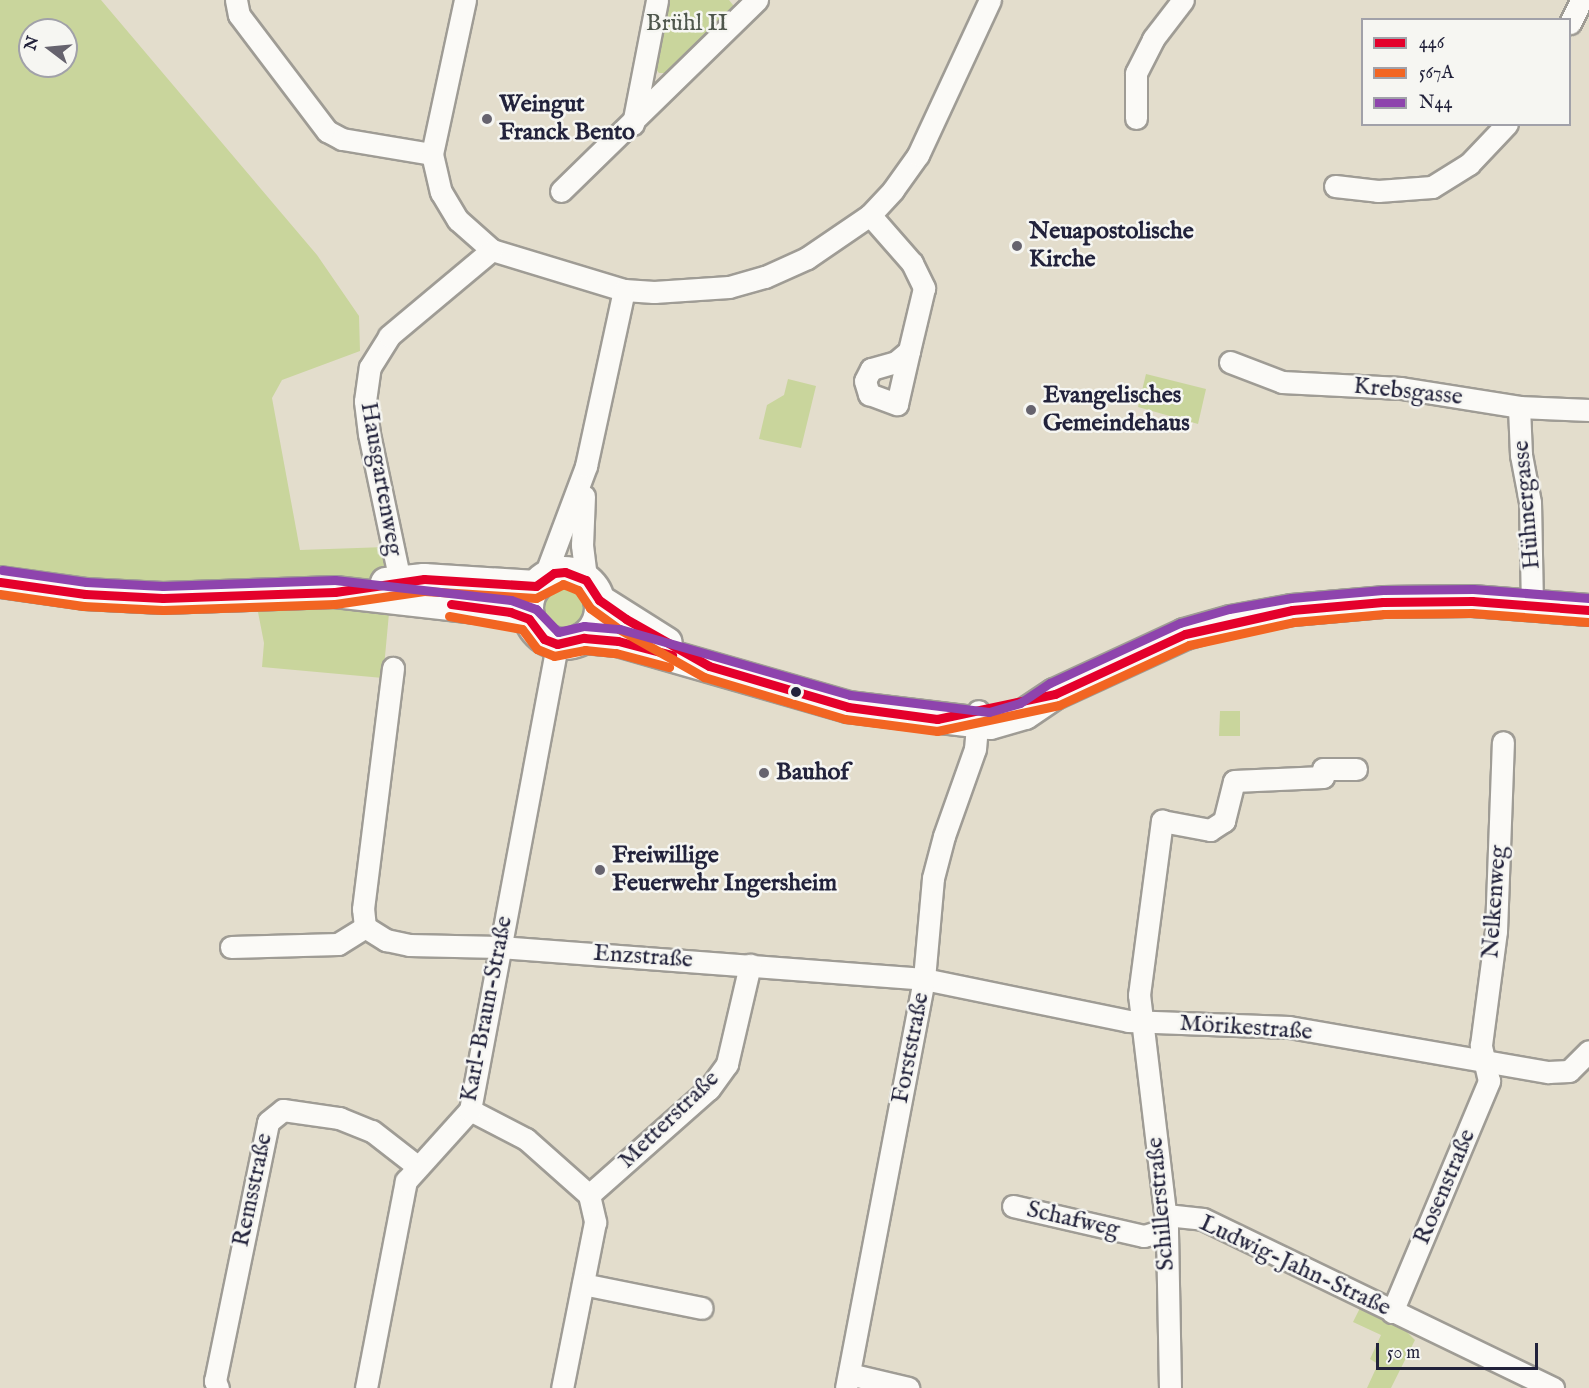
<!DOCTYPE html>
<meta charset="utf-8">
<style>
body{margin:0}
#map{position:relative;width:1589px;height:1388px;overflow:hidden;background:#e3ddcc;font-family:"IM FELL English",serif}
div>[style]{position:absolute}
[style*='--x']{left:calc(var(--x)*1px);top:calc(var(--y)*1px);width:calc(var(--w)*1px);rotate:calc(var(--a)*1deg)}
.green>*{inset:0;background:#c9d59c}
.round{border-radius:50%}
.roads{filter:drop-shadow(2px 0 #9f9c95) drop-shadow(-2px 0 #9f9c95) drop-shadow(0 2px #9f9c95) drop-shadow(0 -2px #9f9c95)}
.street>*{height:21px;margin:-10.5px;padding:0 10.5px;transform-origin:10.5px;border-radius:10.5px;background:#fbfaf7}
.secondary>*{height:30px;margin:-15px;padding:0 15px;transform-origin:15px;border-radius:15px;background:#fbfaf7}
.secondary>.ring{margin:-15px;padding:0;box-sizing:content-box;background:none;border:30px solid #fbfaf7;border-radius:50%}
.bus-1>*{height:9px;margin:-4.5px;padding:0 4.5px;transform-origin:4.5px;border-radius:4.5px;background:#e4002b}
.bus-2>*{height:9px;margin:-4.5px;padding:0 4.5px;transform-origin:4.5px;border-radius:4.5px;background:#f26522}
.bus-3>*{height:9px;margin:-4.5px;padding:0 4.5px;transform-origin:4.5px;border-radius:4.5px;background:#8e44ad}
.dots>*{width:16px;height:16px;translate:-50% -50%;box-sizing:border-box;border:3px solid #f6f6f2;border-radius:50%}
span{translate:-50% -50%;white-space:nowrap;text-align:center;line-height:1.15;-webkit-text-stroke:5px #f6f6f2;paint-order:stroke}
.park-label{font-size:24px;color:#4e564c}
.poi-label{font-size:24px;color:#22223b;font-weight:700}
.left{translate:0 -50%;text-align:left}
.street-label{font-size:24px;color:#22223b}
.legend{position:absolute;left:1361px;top:18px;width:210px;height:108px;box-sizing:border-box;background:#f6f6f2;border:2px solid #a1a1a9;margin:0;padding:8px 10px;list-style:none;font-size:18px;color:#22223b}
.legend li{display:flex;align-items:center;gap:12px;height:30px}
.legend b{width:30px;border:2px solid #a1a1a9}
.north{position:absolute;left:18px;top:18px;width:60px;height:60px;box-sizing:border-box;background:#f6f6f2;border:2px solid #a1a1a9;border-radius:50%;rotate:286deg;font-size:16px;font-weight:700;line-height:24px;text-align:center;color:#22223b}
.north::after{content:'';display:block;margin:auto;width:21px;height:27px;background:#66636e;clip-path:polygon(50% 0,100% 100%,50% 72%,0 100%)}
.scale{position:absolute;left:1376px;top:1343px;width:162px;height:27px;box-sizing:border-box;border:3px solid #22223b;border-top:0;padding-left:8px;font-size:18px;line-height:21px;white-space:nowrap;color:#22223b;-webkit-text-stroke:4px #f6f6f2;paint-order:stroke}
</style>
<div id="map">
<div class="green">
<div style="clip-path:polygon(evenodd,0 0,101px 0,317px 255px,359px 316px,360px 351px,282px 380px,272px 398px,300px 550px,386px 547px,393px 570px,383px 678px,262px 667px,264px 643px,257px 607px,0 591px,0 0,30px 30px,66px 30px,66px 66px,30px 66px,30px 30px)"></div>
<div style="clip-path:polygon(666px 0,729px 0,737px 10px,673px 73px,659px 73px,651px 63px)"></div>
<div style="clip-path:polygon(1146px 374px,1206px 389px,1198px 424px,1138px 407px)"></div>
<div style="clip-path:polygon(788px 379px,816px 386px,801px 448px,759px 439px,767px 405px,784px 395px)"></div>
<div class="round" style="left:539px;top:588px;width:48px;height:48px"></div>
<div style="clip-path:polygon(1220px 711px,1240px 711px,1240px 736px,1219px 736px)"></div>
<div style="clip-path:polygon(1361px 1306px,1405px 1330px,1415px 1340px,1391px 1388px,1367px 1388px,1378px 1364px,1370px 1359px,1381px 1335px,1353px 1322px)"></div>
</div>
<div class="roads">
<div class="street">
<div style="--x:236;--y:0;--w:15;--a:79"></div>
<div style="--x:239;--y:15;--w:146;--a:52.8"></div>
<div style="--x:327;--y:131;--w:17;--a:28"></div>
<div style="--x:342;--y:139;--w:91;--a:9.5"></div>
<div style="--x:465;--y:0;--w:157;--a:102.1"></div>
<div style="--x:432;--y:154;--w:39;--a:77"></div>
<div style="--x:441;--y:192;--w:33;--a:59"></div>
<div style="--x:458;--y:220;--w:45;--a:41.4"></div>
<div style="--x:492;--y:250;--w:138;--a:16.9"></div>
<div style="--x:624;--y:290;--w:30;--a:4"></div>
<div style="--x:654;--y:292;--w:75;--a:-3.8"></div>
<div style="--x:729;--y:287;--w:37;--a:-16"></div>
<div style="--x:765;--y:277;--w:46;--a:-24.3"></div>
<div style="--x:807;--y:258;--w:76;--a:-34.3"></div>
<div style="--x:870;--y:215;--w:34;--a:-47"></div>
<div style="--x:893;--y:190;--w:43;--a:-54.5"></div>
<div style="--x:918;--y:155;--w:171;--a:-65.1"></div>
<div style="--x:1570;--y:23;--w:25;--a:-64"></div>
<div style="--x:1136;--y:118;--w:45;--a:-90"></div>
<div style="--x:1136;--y:73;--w:38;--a:-63"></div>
<div style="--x:1153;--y:39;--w:49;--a:-52.4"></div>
<div style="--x:633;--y:124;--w:126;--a:-79"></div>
<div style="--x:1335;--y:186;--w:43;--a:6.6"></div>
<div style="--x:1378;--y:191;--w:54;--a:-4.2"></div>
<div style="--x:1432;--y:187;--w:44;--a:-31.9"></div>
<div style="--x:1469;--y:164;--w:55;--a:-46.5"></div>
<div style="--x:561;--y:191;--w:274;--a:-44.3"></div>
<div style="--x:870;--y:215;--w:64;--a:48.8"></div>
<div style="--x:912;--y:263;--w:28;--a:64"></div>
<div style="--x:924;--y:288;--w:65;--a:103.4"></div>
<div style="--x:909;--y:351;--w:17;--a:140"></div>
<div style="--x:896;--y:362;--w:26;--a:164"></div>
<div style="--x:871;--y:369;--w:13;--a:117"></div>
<div style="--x:865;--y:381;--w:14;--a:73"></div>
<div style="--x:869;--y:394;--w:30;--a:20"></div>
<div style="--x:897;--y:404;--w:54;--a:-77.2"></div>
<div style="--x:1230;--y:362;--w:56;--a:21"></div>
<div style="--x:1282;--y:382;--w:119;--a:2.9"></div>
<div style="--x:1401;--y:388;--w:120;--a:9.1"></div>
<div style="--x:1519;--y:407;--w:70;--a:2.5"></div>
<div style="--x:1519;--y:407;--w:48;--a:87.6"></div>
<div style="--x:1521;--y:455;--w:48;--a:79.2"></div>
<div style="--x:1530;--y:502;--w:102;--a:88.9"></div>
<div style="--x:584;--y:496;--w:49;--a:92.3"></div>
<div style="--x:582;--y:545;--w:35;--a:83"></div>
<div style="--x:544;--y:578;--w:120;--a:-69.4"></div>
<div style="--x:586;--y:466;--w:180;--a:-77.8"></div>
<div style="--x:400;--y:581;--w:150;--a:-101.9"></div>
<div style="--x:369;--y:434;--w:33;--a:-97"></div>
<div style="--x:365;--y:401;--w:34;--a:-82"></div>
<div style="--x:370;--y:367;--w:36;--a:-58"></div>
<div style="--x:389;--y:336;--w:134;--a:-39.9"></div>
<div style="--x:365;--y:927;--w:25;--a:32"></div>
<div style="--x:386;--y:940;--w:24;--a:12"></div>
<div style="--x:409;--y:945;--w:91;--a:1.3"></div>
<div style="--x:500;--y:947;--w:425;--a:4.3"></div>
<div style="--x:924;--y:979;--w:208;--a:11.6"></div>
<div style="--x:1128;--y:1021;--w:161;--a:2.1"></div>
<div style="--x:1289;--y:1027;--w:263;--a:9.9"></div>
<div style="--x:1548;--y:1072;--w:21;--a:-3"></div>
<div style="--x:1569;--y:1071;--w:28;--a:-45"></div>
<div style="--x:365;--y:927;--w:18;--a:-96"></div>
<div style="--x:363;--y:909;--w:243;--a:-82.9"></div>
<div style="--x:231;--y:947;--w:107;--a:-1.6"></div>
<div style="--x:338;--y:944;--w:32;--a:-32"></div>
<div style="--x:470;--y:1110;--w:63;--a:27.4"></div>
<div style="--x:526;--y:1139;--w:84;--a:41.6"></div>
<div style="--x:589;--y:1195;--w:28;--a:77"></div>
<div style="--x:595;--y:1222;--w:169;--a:101.2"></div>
<div style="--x:589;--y:1195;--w:160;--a:-41.5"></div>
<div style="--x:709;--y:1089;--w:31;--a:-54"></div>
<div style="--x:727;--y:1064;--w:102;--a:-76.9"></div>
<div style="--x:1013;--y:1206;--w:134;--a:12.9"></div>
<div style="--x:1144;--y:1236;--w:24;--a:-17"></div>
<div style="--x:1166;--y:1215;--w:37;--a:6"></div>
<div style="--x:1203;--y:1219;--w:389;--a:25.8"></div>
<div style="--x:583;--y:1284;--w:121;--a:11.4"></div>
<div style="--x:1392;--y:1312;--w:251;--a:-67.2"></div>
<div style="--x:1489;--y:1081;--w:37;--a:-103"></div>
<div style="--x:1481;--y:1045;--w:115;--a:-82.5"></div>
<div style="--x:1496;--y:931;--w:189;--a:-87.9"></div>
<div style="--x:849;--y:1374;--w:61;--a:13.3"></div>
<div style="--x:218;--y:1388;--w:8;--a:-113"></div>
<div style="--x:215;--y:1381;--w:264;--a:-78.4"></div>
<div style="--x:268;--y:1122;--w:19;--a:-39"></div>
<div style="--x:283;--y:1110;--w:57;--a:8.1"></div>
<div style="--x:339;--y:1118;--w:35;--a:22"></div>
<div style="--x:372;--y:1131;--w:57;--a:37.9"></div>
<div style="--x:366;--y:1388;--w:211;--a:-79.1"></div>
<div style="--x:406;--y:1181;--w:96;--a:-48"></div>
<div style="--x:470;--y:1110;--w:474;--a:-79.4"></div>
<div style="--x:846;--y:1388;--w:416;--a:-79.2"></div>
<div style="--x:924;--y:979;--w:101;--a:-84.9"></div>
<div style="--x:933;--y:878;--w:43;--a:-75.3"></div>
<div style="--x:944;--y:836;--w:92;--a:-70.4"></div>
<div style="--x:975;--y:749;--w:38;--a:-85"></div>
<div style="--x:1170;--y:1388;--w:159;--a:-91.1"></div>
<div style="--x:1167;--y:1229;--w:236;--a:-96.8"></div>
<div style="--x:1139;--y:995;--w:176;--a:-82.5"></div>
<div style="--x:1162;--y:821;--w:49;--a:10.6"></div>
<div style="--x:1210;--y:830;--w:17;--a:-33"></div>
<div style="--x:1224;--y:821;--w:41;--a:-76"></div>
<div style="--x:1234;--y:781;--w:89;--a:-2.6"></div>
<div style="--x:1323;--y:777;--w:8;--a:-90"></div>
<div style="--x:1323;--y:769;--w:33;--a:0"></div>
</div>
<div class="secondary">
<div class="ring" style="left:528px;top:572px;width:42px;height:42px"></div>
<div style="--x:0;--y:582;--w:86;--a:8"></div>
<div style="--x:85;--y:594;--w:78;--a:2.9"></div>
<div style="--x:163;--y:598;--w:172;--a:-2"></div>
<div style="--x:335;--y:592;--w:176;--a:6.5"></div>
<div style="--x:510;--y:612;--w:20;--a:20"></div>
<div style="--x:386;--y:583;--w:38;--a:-6"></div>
<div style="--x:424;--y:579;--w:112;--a:3.6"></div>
<div style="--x:599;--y:600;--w:80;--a:32.3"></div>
<div style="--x:584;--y:638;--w:34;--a:5"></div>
<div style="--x:618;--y:641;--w:239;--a:16"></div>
<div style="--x:848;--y:707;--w:143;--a:6.8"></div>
<div style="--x:990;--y:724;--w:36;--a:-16"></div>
<div style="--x:1025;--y:714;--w:36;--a:-34"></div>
<div style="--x:1055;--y:694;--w:143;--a:-24.8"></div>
<div style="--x:1185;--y:634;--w:48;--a:-15.8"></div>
<div style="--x:1231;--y:621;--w:62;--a:-10.2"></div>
<div style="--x:1292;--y:610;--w:91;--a:-5"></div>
<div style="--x:1383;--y:602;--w:89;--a:-0.6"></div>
<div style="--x:1472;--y:601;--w:117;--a:4.4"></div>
</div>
</div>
<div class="bus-1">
<div style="--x:0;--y:582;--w:86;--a:8"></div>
<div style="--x:85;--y:594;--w:78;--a:2.9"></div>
<div style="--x:163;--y:598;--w:172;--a:-2"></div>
<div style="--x:335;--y:592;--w:90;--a:-8.3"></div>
<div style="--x:424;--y:579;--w:112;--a:3.6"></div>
<div style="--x:536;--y:586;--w:22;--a:-36"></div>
<div style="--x:554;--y:573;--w:11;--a:-5"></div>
<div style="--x:565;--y:572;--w:22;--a:21"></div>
<div style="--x:586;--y:580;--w:24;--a:57"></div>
<div style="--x:599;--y:600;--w:33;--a:35"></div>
<div style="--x:626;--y:619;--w:95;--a:29.5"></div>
<div style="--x:709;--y:666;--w:145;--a:16.4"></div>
<div style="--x:848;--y:707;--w:90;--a:7.7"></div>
<div style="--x:937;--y:719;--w:121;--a:-12"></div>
<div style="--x:1055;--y:694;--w:143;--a:-24.8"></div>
<div style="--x:1185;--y:634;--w:110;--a:-12.6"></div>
<div style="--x:1292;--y:610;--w:91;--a:-5"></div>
<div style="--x:1383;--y:602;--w:89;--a:-0.6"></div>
<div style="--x:1472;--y:601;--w:117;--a:4.4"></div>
<div style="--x:451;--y:604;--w:60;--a:7.7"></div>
<div style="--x:510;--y:612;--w:20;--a:20"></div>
<div style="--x:529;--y:619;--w:25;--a:53"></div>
<div style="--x:544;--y:639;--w:14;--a:21"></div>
<div style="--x:557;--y:644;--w:28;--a:-13"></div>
<div style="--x:584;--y:638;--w:34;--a:5"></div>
<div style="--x:618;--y:641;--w:56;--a:14.5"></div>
</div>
<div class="bus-2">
<div style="--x:0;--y:594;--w:84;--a:8.2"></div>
<div style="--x:83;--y:606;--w:80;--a:2.9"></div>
<div style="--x:163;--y:610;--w:172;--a:-2"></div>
<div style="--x:335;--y:604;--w:90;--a:-8.3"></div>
<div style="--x:424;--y:591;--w:112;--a:3.6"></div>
<div style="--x:536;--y:598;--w:30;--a:-27"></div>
<div style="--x:563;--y:584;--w:16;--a:22"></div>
<div style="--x:578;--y:590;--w:22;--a:56"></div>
<div style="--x:590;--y:608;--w:36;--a:36"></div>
<div style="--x:619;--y:629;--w:98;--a:29.5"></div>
<div style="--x:704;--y:677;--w:147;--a:16.6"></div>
<div style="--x:845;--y:719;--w:93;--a:7.4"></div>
<div style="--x:937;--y:731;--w:125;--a:-12"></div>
<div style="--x:1059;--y:705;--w:143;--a:-24.8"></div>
<div style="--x:1189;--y:645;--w:107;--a:-12.4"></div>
<div style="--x:1294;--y:622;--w:90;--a:-5.1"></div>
<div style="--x:1384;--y:614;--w:88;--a:-0.7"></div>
<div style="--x:1472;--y:613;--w:116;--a:4.4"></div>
<div style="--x:449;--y:616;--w:74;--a:10.1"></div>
<div style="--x:522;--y:629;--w:25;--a:53"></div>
<div style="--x:537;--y:649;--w:18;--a:22"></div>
<div style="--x:554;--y:656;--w:32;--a:-11"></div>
<div style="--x:585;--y:650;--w:31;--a:6"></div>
<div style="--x:616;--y:653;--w:55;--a:14.8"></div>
</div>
<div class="bus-3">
<div style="--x:2;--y:570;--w:85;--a:8.1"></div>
<div style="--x:86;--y:582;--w:77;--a:3"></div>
<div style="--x:163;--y:586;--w:172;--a:-2"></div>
<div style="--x:335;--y:580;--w:177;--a:6.5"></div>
<div style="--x:511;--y:600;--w:27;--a:20"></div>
<div style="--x:536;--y:609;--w:32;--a:46"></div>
<div style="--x:558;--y:632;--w:27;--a:-13"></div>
<div style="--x:584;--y:626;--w:36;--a:5"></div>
<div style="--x:620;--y:629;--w:239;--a:16"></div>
<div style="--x:850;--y:695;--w:140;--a:7"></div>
<div style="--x:989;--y:712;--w:32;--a:-16"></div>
<div style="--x:1020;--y:703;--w:36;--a:-34"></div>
<div style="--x:1050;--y:683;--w:143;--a:-24.8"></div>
<div style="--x:1180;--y:623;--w:51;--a:-15.9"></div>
<div style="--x:1229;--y:609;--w:63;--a:-10.1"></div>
<div style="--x:1291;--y:598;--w:92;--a:-5"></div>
<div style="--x:1383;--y:590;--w:90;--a:-0.6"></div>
<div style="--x:1473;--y:589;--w:116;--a:4.4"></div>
</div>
<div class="dots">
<div style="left:487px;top:119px;background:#66636e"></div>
<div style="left:1017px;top:246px;background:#66636e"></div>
<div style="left:1031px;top:410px;background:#66636e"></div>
<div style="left:796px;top:692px;background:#22223b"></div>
<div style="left:764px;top:773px;background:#66636e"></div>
<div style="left:600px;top:870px;background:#66636e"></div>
</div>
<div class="park-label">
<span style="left:687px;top:24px">Brühl II</span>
</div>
<div class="poi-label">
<span class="left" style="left:499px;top:119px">Weingut<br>Franck Bento</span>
<span class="left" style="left:1029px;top:246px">Neuapostolische<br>Kirche</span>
<span class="left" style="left:1043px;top:410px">Evangelisches<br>Gemeindehaus</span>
<span class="left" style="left:776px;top:773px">Bauhof</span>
<span class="left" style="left:612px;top:870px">Freiwillige<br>Feuerwehr Ingersheim</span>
</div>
<div class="street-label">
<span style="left:1408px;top:392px;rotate:6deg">Krebsgasse</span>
<span style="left:381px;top:479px;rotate:80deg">Hausgartenweg</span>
<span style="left:1527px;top:505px;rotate:-95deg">Hühnergasse</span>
<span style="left:1495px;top:902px;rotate:-86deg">Nelkenweg</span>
<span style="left:643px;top:957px;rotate:4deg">Enzstraße</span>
<span style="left:487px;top:1009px;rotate:-79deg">Karl-Braun-Straße</span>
<span style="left:1246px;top:1028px;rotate:4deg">Mörikestraße</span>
<span style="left:911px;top:1048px;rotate:-79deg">Forststraße</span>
<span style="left:669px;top:1120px;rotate:-44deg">Metterstraße</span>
<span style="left:1445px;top:1187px;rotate:-67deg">Rosenstraße</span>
<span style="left:253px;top:1190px;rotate:-78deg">Remsstraße</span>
<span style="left:1161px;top:1204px;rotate:-95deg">Schillerstraße</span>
<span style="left:1073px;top:1220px;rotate:13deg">Schafweg</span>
<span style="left:1295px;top:1266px;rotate:25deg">Ludwig-Jahn-Straße</span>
</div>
<ul class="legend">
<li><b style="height:8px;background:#e4002b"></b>446</li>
<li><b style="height:8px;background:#f26522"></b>567A</li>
<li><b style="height:8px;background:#8e44ad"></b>N44</li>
</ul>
<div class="north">N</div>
<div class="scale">50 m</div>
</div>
